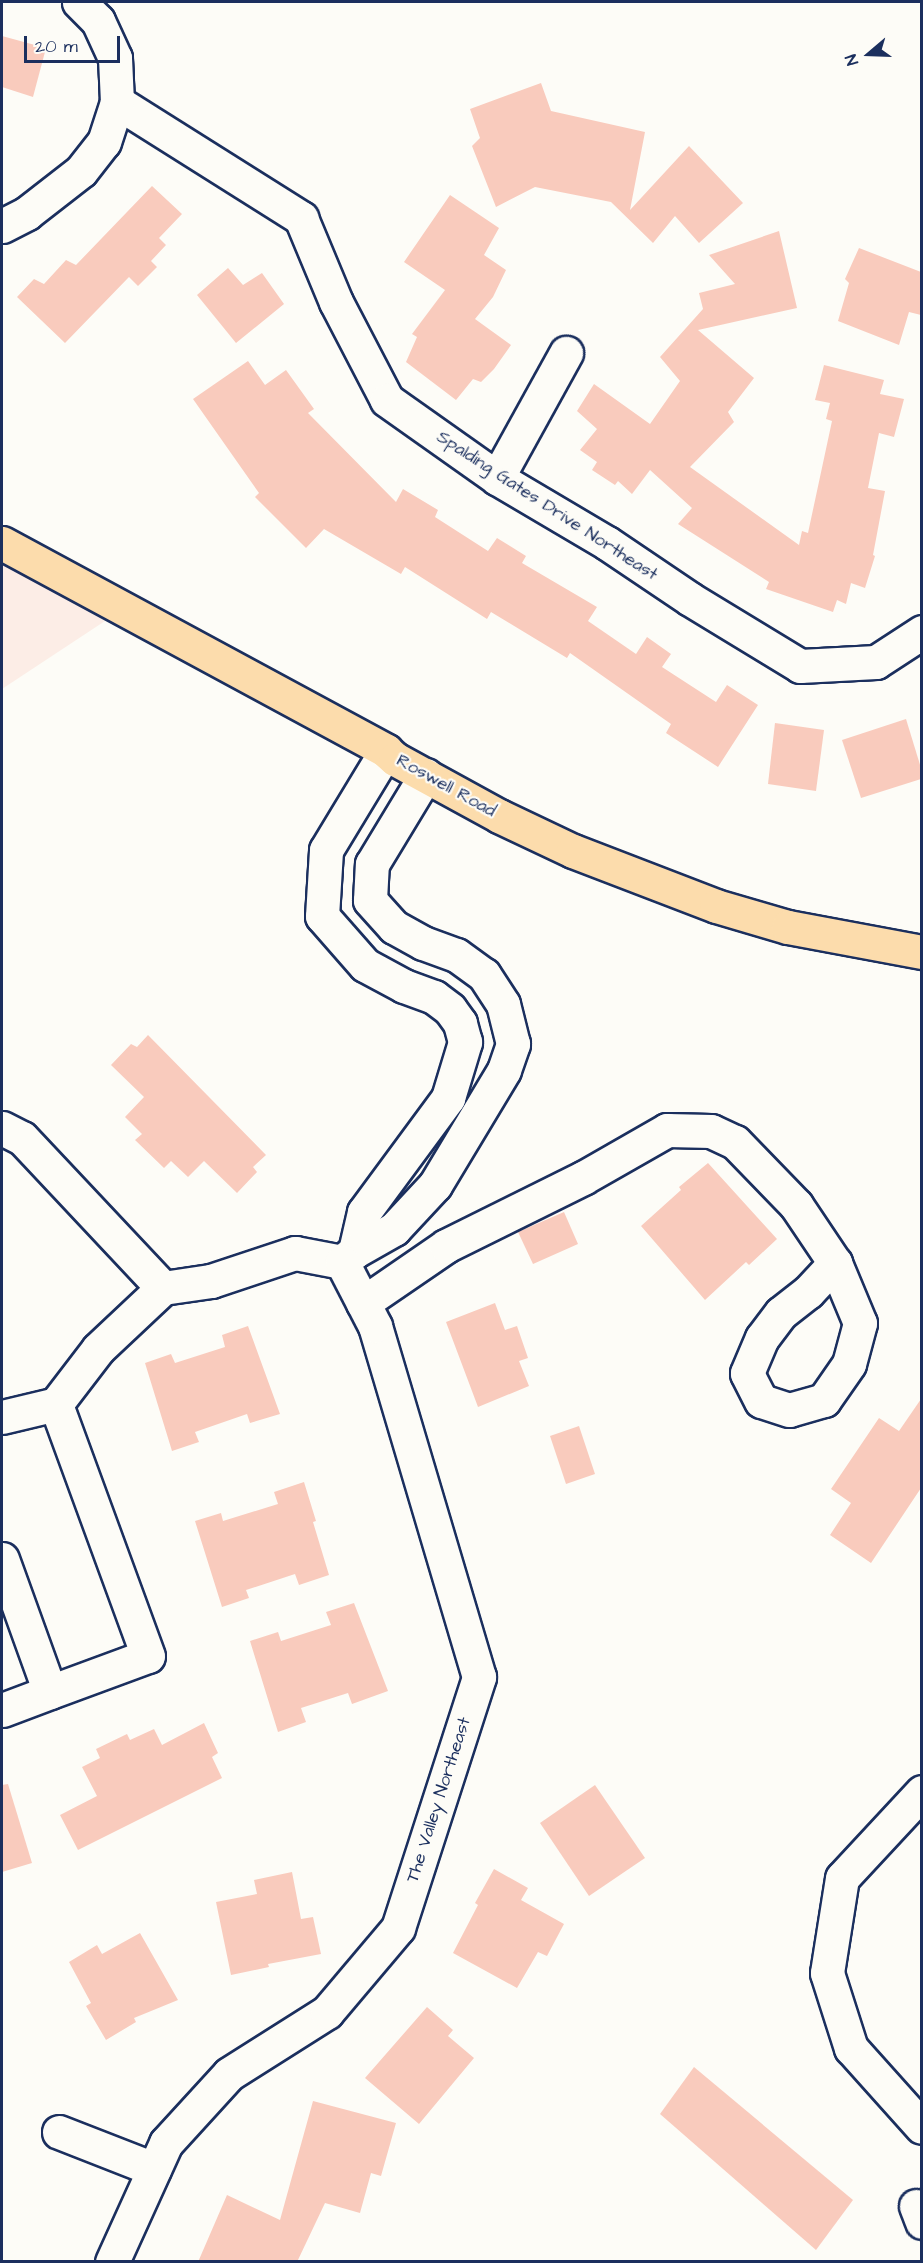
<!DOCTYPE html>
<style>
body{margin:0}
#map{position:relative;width:923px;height:2263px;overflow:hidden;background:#fdfcf7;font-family:"Architects Daughter",sans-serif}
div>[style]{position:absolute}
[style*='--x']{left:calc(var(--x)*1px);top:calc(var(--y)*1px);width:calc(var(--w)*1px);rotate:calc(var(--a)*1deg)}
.built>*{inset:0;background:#fcede6}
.building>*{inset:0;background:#f9cbbd}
.roads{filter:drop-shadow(2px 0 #1b2f5e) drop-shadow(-2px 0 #1b2f5e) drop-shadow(0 2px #1b2f5e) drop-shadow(0 -2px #1b2f5e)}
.minor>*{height:33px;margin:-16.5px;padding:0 16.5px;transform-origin:16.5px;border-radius:16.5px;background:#fdfcf7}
.primary>*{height:33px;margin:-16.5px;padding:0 16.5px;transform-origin:16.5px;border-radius:16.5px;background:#fcdcac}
span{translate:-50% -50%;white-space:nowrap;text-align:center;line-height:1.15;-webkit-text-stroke:4.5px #fdfcf7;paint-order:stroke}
.street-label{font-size:18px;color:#1b2f5e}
.frame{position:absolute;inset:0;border:3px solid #1b2f5e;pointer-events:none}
.north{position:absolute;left:839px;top:24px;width:60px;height:60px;-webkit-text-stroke:4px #fdfcf7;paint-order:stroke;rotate:251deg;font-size:16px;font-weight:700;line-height:24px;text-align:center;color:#1b2f5e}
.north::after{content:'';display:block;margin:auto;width:21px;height:27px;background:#1b2f5e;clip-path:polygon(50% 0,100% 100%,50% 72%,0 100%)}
.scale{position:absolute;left:24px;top:36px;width:96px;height:27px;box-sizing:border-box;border:3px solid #1b2f5e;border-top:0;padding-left:8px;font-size:18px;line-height:21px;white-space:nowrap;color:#1b2f5e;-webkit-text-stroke:4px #fdfcf7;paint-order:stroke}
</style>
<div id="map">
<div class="built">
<div style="clip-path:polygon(2px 560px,105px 621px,2px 689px)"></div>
</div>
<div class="building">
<div style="clip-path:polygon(2px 36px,46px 48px,33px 97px,2px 87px)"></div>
<div style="clip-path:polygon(541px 83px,551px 111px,645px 132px,630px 210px,689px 146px,743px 203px,699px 243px,675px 216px,653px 243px,611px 202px,535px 187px,496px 207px,472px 146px,480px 138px,470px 109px)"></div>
<div style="clip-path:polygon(152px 186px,182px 214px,159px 238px,166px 245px,151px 261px,157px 267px,138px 286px,129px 277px,65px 343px,17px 297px,34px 279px,44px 284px,66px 260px,76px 265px)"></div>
<div style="clip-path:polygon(450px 195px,499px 228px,484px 255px,506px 270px,493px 297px,475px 319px,511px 345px,494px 369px,481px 382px,473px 379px,456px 400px,406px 362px,417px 337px,412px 334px,445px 290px,404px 262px)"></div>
<div style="clip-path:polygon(779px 231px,797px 308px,698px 330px,754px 378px,728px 412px,734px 422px,690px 467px,799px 545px,802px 531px,808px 533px,832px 421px,826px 419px,830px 403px,815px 400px,824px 365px,884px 380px,880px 394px,904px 399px,894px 437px,879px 433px,868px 488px,885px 491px,873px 555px,875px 556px,865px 588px,851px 583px,846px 604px,837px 600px,833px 612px,766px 589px,769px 582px,678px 524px,692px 508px,650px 470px,632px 494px,618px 481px,615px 485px,592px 470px,597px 462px,580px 450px,597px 429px,577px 411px,594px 384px,650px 424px,680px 381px,660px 357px,703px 309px,699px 293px,735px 284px,709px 255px)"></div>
<div style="clip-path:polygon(859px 248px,921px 272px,921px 315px,909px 312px,899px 345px,838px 321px,849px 283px,845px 279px)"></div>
<div style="clip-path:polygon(228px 268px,243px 285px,262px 273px,284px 304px,236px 343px,197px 295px)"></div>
<div style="clip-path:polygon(248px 361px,265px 385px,286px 370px,314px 409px,308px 413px,396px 502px,403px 489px,438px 510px,435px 517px,488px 551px,497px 538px,526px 556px,522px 563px,597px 607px,588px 621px,636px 654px,647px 637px,671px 654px,662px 667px,716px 702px,727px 685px,758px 705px,718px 767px,666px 733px,671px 724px,570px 653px,567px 658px,491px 612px,487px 619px,405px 567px,401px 574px,324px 529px,306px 548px,255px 497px,259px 493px,193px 399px)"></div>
<div style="clip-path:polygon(906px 719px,921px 768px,921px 779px,861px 798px,842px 740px)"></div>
<div style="clip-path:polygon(775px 723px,824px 730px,816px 791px,768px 784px)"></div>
<div style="clip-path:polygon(148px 1035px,266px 1155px,253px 1167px,257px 1172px,237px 1193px,204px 1161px,188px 1177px,171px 1161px,164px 1168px,135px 1140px,142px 1134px,125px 1117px,144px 1097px,111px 1065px,131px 1044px,137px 1047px)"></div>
<div style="clip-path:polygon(708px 1163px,777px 1239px,749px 1265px,746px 1262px,705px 1300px,641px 1226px,681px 1190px,679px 1187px)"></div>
<div style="clip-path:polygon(564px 1212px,578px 1244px,533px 1264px,518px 1232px)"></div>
<div style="clip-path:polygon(495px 1303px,505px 1330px,517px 1326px,528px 1358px,519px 1361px,529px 1386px,478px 1407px,446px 1322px)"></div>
<div style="clip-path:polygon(248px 1326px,280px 1414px,250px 1423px,247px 1414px,195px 1432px,199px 1442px,172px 1451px,145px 1363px,171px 1354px,175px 1363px,225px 1347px,222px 1335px)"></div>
<div style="clip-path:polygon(921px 1399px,921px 1488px,871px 1563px,830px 1535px,851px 1503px,831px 1489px,879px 1418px,899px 1431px)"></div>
<div style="clip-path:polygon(579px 1426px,595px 1474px,566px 1484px,550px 1436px)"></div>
<div style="clip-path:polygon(304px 1482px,316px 1521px,313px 1522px,329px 1575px,299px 1585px,295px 1574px,246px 1590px,249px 1598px,222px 1607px,195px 1521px,221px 1513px,223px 1521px,278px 1504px,274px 1492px)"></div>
<div style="clip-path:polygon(354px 1603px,388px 1691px,352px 1704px,348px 1693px,301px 1708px,306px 1722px,278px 1732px,250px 1641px,278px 1632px,281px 1641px,331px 1625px,326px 1612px)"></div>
<div style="clip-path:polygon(204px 1723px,218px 1753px,212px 1757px,222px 1778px,78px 1850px,60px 1815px,97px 1796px,82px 1767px,100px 1758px,96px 1749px,127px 1734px,130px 1740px,154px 1729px,162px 1745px)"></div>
<div style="clip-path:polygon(8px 1784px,32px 1863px,2px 1872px,2px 1785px)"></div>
<div style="clip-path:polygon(595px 1785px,645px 1858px,589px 1896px,540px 1823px)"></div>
<div style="clip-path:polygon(494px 1869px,528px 1888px,521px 1900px,564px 1924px,547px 1956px,538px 1952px,517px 1988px,453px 1953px,478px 1905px,475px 1903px)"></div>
<div style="clip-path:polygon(292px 1872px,301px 1919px,313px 1917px,321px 1954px,268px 1964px,269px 1967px,231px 1975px,216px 1902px,257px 1894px,254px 1880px)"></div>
<div style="clip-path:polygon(140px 1933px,178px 2000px,134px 2018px,136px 2022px,106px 2040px,86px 2006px,91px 2003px,69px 1962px,97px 1945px,102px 1954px)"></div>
<div style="clip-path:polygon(427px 2007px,453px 2030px,448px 2036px,474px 2058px,419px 2124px,365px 2078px)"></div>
<div style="clip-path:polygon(694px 2067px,853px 2200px,816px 2250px,660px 2114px)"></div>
<div style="clip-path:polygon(313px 2101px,396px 2123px,381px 2176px,371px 2173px,360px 2213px,325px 2203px,297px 2262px,198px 2262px,227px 2195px,280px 2220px)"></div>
</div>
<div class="roads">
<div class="minor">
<div style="--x:117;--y:102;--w:218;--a:32.2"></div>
<div style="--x:301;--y:218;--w:91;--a:67.4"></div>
<div style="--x:336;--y:302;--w:110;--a:62.5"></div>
<div style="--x:387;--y:400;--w:135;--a:35.3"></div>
<div style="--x:497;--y:478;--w:128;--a:30.6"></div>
<div style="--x:607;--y:543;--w:100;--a:34"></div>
<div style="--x:690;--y:599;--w:129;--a:31.3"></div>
<div style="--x:800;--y:666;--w:76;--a:-3"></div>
<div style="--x:876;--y:662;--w:55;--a:-33.1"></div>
<div style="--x:2;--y:226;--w:28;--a:-27"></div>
<div style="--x:27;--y:213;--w:68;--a:-37.9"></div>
<div style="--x:81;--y:171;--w:37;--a:-52"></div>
<div style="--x:104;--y:142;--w:42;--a:-72"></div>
<div style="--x:117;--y:102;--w:44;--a:-92.6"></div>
<div style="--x:115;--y:58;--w:41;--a:-114.7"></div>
<div style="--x:98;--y:21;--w:27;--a:-135"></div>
<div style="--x:497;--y:478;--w:143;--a:-61.1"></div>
<div style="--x:2;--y:1128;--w:22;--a:27"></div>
<div style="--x:22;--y:1138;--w:206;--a:46.8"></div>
<div style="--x:163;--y:1288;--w:49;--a:-8.3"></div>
<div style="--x:211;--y:1281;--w:89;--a:-18.4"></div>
<div style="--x:295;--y:1253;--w:48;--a:10.8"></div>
<div style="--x:355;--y:1251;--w:40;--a:-77"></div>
<div style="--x:364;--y:1212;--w:142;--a:-53.6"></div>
<div style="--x:448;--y:1098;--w:59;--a:-73.1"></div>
<div style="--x:465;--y:1042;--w:20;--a:-105"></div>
<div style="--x:460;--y:1023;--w:17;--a:-126"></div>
<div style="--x:450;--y:1009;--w:20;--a:-143"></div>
<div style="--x:434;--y:997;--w:32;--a:-160"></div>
<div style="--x:404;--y:986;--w:44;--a:-151.7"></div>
<div style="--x:365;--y:965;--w:65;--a:-131.3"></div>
<div style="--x:322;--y:916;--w:66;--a:-86.5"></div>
<div style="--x:326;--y:850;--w:116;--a:-58.8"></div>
<div style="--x:342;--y:1262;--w:17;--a:-40"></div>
<div style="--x:355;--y:1251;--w:45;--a:-29.4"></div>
<div style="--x:394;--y:1229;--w:60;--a:-47"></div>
<div style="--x:435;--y:1185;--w:134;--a:-59"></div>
<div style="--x:504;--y:1070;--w:28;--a:-71"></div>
<div style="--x:513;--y:1044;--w:41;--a:-104"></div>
<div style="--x:503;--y:1004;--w:35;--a:-123"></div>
<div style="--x:484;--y:975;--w:34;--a:-144"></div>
<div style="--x:456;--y:955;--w:35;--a:-160"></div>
<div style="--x:423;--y:943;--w:33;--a:-151"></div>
<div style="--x:394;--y:927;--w:36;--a:-132"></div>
<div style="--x:370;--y:900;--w:36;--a:-87"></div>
<div style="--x:372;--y:864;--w:104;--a:-58.8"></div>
<div style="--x:363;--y:1303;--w:101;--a:-34.5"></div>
<div style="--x:446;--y:1246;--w:153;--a:-26.4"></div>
<div style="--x:583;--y:1178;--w:97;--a:-29.7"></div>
<div style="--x:667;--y:1130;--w:44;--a:1.3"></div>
<div style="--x:711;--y:1131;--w:26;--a:25"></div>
<div style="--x:735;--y:1142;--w:88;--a:45.9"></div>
<div style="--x:796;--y:1205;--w:70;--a:56.1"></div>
<div style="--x:835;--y:1263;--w:65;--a:67.4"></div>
<div style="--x:860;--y:1323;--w:42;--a:105"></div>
<div style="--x:849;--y:1364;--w:44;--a:124.8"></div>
<div style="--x:824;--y:1400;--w:36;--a:164"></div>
<div style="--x:789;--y:1410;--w:29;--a:-162"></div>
<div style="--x:761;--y:1401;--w:31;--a:-117"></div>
<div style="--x:747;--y:1373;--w:38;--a:-67"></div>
<div style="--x:762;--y:1338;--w:31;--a:-53"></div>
<div style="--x:781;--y:1313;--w:34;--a:-38"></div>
<div style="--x:808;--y:1292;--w:40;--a:-47"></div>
<div style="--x:2;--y:1417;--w:56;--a:-13.5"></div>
<div style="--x:56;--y:1404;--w:69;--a:-52.6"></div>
<div style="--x:98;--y:1349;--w:89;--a:-43.2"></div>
<div style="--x:2;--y:1559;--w:141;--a:70.2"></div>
<div style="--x:50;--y:1692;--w:51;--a:159.4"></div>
<div style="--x:50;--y:1692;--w:104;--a:-20.2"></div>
<div style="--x:148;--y:1656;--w:268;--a:-110.1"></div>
<div style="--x:922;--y:1792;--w:117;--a:132.9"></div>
<div style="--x:842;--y:1878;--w:96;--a:99"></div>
<div style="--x:827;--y:1973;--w:79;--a:72.3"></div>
<div style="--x:851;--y:2048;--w:106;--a:48.1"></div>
<div style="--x:59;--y:2132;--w:102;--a:21.3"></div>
<div style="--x:916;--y:2206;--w:17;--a:69"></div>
<div style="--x:112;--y:2262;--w:131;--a:-65.6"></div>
<div style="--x:166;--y:2143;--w:93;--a:-47.6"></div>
<div style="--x:229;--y:2074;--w:116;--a:-32.3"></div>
<div style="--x:327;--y:2012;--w:110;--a:-49.8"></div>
<div style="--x:398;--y:1928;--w:264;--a:-72.1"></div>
<div style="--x:479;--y:1677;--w:366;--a:-106.5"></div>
<div style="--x:375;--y:1326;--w:72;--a:-117.3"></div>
</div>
<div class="primary">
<div style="--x:2;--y:543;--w:437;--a:28.4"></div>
<div style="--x:386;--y:751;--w:12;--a:42"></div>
<div style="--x:395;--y:759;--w:119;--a:28.7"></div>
<div style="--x:499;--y:816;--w:82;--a:25.3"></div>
<div style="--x:573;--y:851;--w:153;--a:21"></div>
<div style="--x:716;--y:906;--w:75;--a:16.3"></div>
<div style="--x:788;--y:927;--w:136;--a:10.6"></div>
</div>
</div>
<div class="street-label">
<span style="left:547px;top:506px;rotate:33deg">Spalding Gates Drive Northeast</span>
<span style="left:446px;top:786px;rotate:29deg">Roswell Road</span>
<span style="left:439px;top:1800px;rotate:-72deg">The Valley Northeast</span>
</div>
<div class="frame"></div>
<div class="north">N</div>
<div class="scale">20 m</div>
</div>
